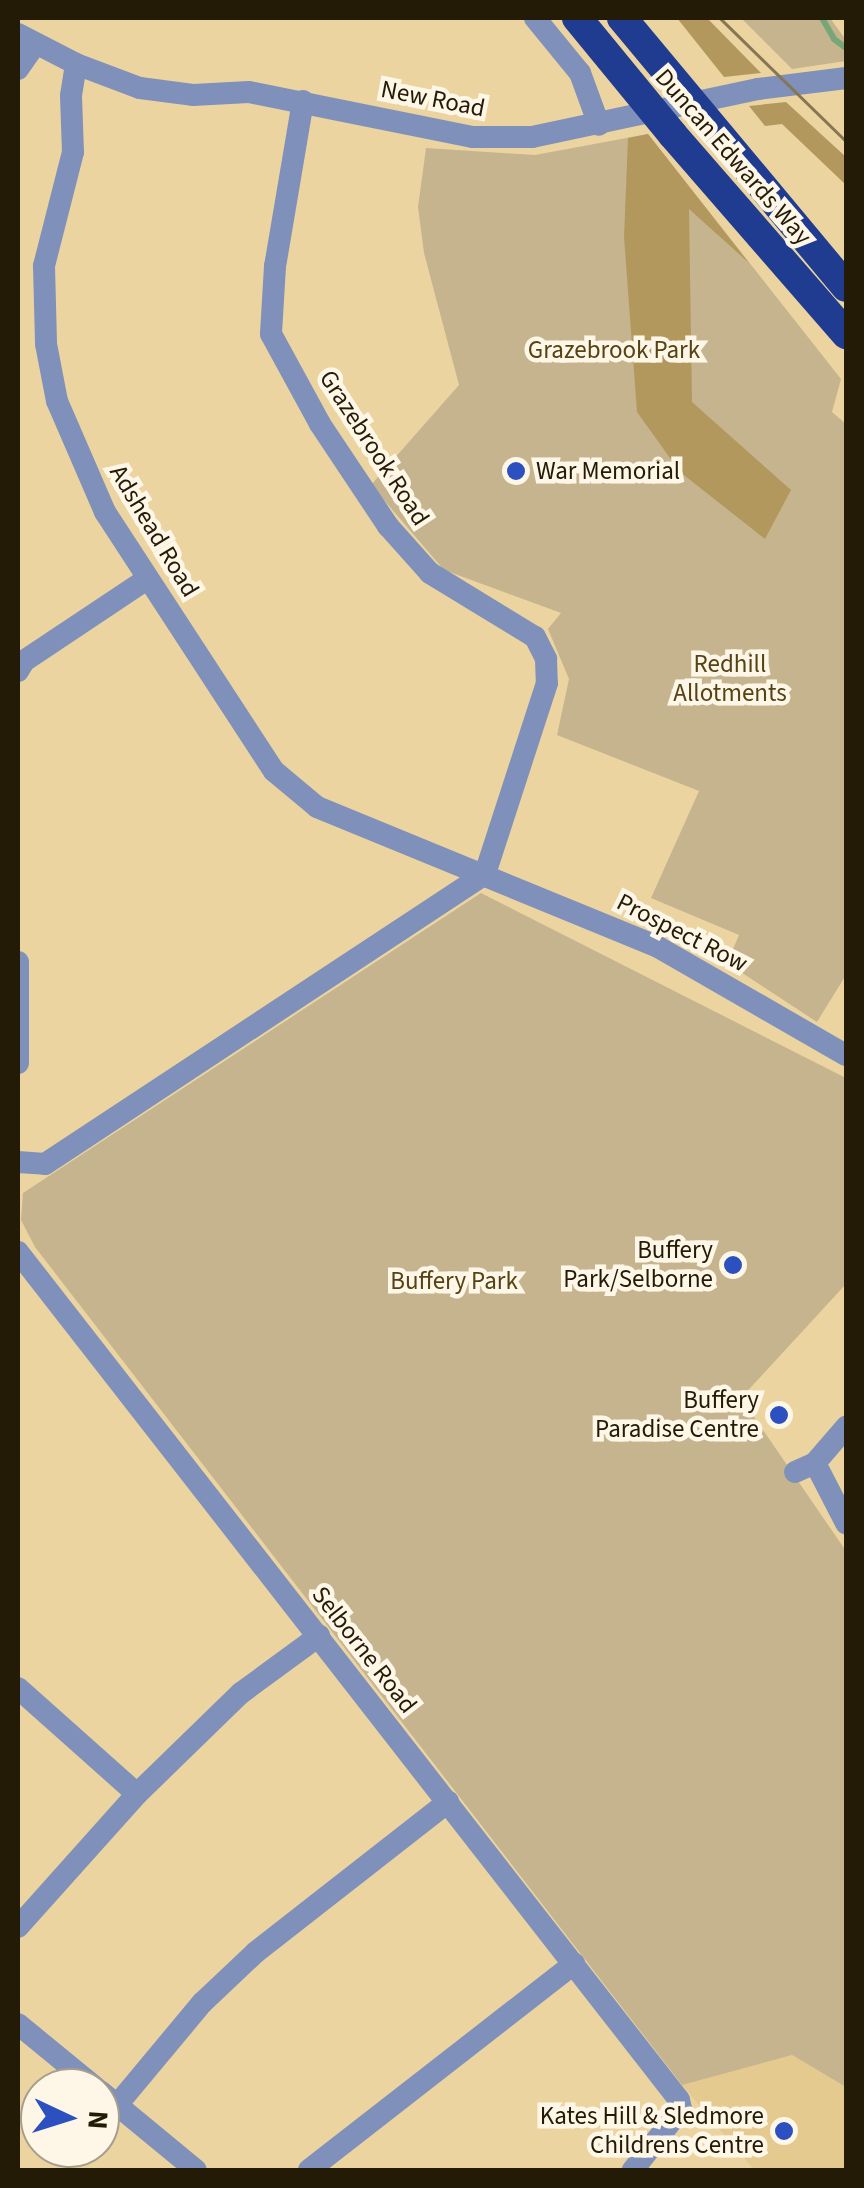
<!DOCTYPE html>
<style>
body{margin:0}
#map{position:relative;width:864px;height:2188px;overflow:hidden;background:#ecd4a1;font-family:"Source Sans 3",sans-serif}
div>[style]{position:absolute}
[style*='--x']{left:calc(var(--x)*1px);top:calc(var(--y)*1px);width:calc(var(--w)*1px);rotate:calc(var(--a)*1deg)}
.built>*{inset:0;background:#e5ca90}
.green>*{inset:0;background:#c6b48f}
.forest>*{inset:0;background:#b2985d}
.stream>*{height:6px;margin:-3px;padding:0 3px;transform-origin:3px;border-radius:3px;background:#77a679}
.minor>*{height:22px;margin:-11px;padding:0 11px;transform-origin:11px;border-radius:11px;background:#7f91ba}
.highway>*{height:30px;margin:-15px;padding:0 15px;transform-origin:15px;border-radius:15px;background:#203c90}
.tram>*{height:2.5px;margin:-1.25px;padding:0 1.25px;transform-origin:1.25px;border-radius:1.25px;background:#867653}
.dots>*{width:28px;height:28px;translate:-50% -50%;box-sizing:border-box;border:5px solid #fef7e8;border-radius:50%}
span{translate:-50% -50%;white-space:nowrap;text-align:center;line-height:1.15;-webkit-text-stroke:9px #fef7e8;paint-order:stroke}
.street-label{font-size:25px;color:#241b07}
.park-label{font-size:25px;color:#564314}
.poi-label{font-size:25px;color:#241b07}
.left{translate:0 -50%;text-align:left}
.right{translate:-100% -50%;text-align:right}
.frame{position:absolute;inset:0;border:20px solid #241b07;pointer-events:none}
.north{position:absolute;left:20px;top:2068px;width:100px;height:100px;box-sizing:border-box;background:#fef7e8;border:2px solid #a79f8e;border-radius:50%;rotate:94deg;font-size:28px;font-weight:700;line-height:40px;text-align:center;color:#241b07}
.north::after{content:'';display:block;margin:auto;width:35px;height:45px;background:#2c50c0;clip-path:polygon(50% 0,100% 100%,50% 72%,0 100%)}
</style>
<div id="map">
<div class="built">
<div style="clip-path:polygon(792px 2055px,846px 2087px,846px 2169px,754px 2170px,682px 2085px)"></div>
</div>
<div class="green">
<div style="clip-path:polygon(741px 18px,830px 18px,846px 40px,846px 61px,792px 69px)"></div>
<div style="clip-path:polygon(648px 134px,841px 379px,832px 412px,846px 424px,846px 975px,817px 1022px,727px 963px,739px 935px,651px 898px,699px 791px,557px 735px,569px 679px,548px 629px,561px 613px,444px 570px,371px 485px,459px 385px,424px 253px,418px 207px,426px 148px,535px 155px)"></div>
<div style="clip-path:polygon(481px 893px,846px 1078px,846px 1284px,741px 1398px,846px 1551px,846px 2087px,792px 2055px,682px 2085px,35px 1247px,21px 1220px,23px 1193px)"></div>
</div>
<div class="forest">
<div style="clip-path:polygon(677px 18px,707px 18px,761px 73px,724px 77px)"></div>
<div style="clip-path:polygon(786px 102px,846px 157px,846px 185px,782px 124px,765px 126px,749px 106px)"></div>
<div style="clip-path:polygon(648px 134px,749px 263px,689px 209px,692px 402px,791px 490px,765px 539px,680px 472px,637px 412px,624px 237px,628px 138px)"></div>
</div>
<div class="stream">
<div style="--x:822;--y:18;--w:24;--a:60"></div>
<div style="--x:834;--y:39;--w:15;--a:37"></div>
</div>
<div class="minor">
<div style="--x:535;--y:18;--w:71;--a:50.7"></div>
<div style="--x:580;--y:73;--w:55;--a:69.9"></div>
<div style="--x:18;--y:34;--w:65;--a:27.3"></div>
<div style="--x:76;--y:64;--w:68;--a:20.6"></div>
<div style="--x:140;--y:88;--w:53;--a:7.5"></div>
<div style="--x:193;--y:95;--w:56;--a:-3.1"></div>
<div style="--x:249;--y:92;--w:228;--a:11.4"></div>
<div style="--x:473;--y:137;--w:59;--a:0"></div>
<div style="--x:532;--y:137;--w:231;--a:-12"></div>
<div style="--x:758;--y:89;--w:89;--a:-7.1"></div>
<div style="--x:76;--y:64;--w:32;--a:99"></div>
<div style="--x:71;--y:96;--w:56;--a:88"></div>
<div style="--x:73;--y:152;--w:118;--a:104.3"></div>
<div style="--x:44;--y:266;--w:78;--a:88.5"></div>
<div style="--x:46;--y:344;--w:58;--a:79.1"></div>
<div style="--x:57;--y:401;--w:121;--a:66.6"></div>
<div style="--x:105;--y:512;--w:309;--a:56.9"></div>
<div style="--x:274;--y:771;--w:56;--a:39.9"></div>
<div style="--x:317;--y:807;--w:369;--a:22.3"></div>
<div style="--x:658;--y:947;--w:217;--a:29.9"></div>
<div style="--x:18;--y:69;--w:29;--a:-55"></div>
<div style="--x:303;--y:101;--w:167;--a:99.6"></div>
<div style="--x:275;--y:266;--w:68;--a:93.4"></div>
<div style="--x:271;--y:334;--w:102;--a:61.4"></div>
<div style="--x:320;--y:424;--w:123;--a:56.3"></div>
<div style="--x:388;--y:526;--w:63;--a:48.2"></div>
<div style="--x:430;--y:573;--w:123;--a:31.4"></div>
<div style="--x:535;--y:637;--w:25;--a:63"></div>
<div style="--x:546;--y:659;--w:24;--a:88"></div>
<div style="--x:547;--y:683;--w:201;--a:108"></div>
<div style="--x:18;--y:671;--w:12;--a:-59"></div>
<div style="--x:24;--y:661;--w:148;--a:-33.7"></div>
<div style="--x:18;--y:962;--w:101;--a:90"></div>
<div style="--x:18;--y:1162;--w:27;--a:4"></div>
<div style="--x:45;--y:1164;--w:527;--a:-33.39"></div>
<div style="--x:18;--y:1252;--w:1075;--a:52.06"></div>
<div style="--x:679;--y:2100;--w:9;--a:77"></div>
<div style="--x:681;--y:2109;--w:78;--a:128.2"></div>
<div style="--x:815;--y:1463;--w:68;--a:62.7"></div>
<div style="--x:795;--y:1472;--w:22;--a:-24"></div>
<div style="--x:815;--y:1463;--w:48;--a:-49.3"></div>
<div style="--x:18;--y:1688;--w:159;--a:41.7"></div>
<div style="--x:18;--y:1927;--w:178;--a:-48.2"></div>
<div style="--x:137;--y:1794;--w:145;--a:-44.2"></div>
<div style="--x:241;--y:1693;--w:97;--a:-36.2"></div>
<div style="--x:18;--y:2024;--w:101;--a:39.4"></div>
<div style="--x:100;--y:2091;--w:124;--a:39.5"></div>
<div style="--x:117;--y:2105;--w:133;--a:-50.2"></div>
<div style="--x:202;--y:2003;--w:74;--a:-43.4"></div>
<div style="--x:256;--y:1952;--w:244;--a:-38"></div>
<div style="--x:309;--y:2170;--w:336;--a:-37.9"></div>
</div>
<div class="highway">
<div style="--x:577;--y:18;--w:151;--a:50.6"></div>
<div style="--x:673;--y:135;--w:264;--a:49"></div>
<div style="--x:622;--y:18;--w:350;--a:50.2"></div>
</div>
<div class="tram">
<div style="--x:720;--y:18;--w:176;--a:44.3"></div>
</div>
<div class="dots">
<div style="left:516px;top:471px;background:#2c50c0"></div>
<div style="left:733px;top:1265px;background:#2c50c0"></div>
<div style="left:779px;top:1415px;background:#2c50c0"></div>
<div style="left:784px;top:2131px;background:#2c50c0"></div>
</div>
<div class="street-label">
<span style="left:433px;top:99px;rotate:11deg">New Road</span>
<span style="left:733px;top:157px;rotate:49deg">Duncan Edwards Way</span>
<span style="left:374px;top:448px;rotate:57deg">Grazebrook Road</span>
<span style="left:154px;top:531px;rotate:59deg">Adshead Road</span>
<span style="left:682px;top:933px;rotate:27deg">Prospect Row</span>
<span style="left:364px;top:1650px;rotate:52deg">Selborne Road</span>
</div>
<div class="park-label">
<span style="left:614px;top:350px">Grazebrook Park</span>
<span style="left:730px;top:679px">Redhill<br>Allotments</span>
<span style="left:454px;top:1281px">Buffery Park</span>
</div>
<div class="poi-label">
<span class="left" style="left:536px;top:471px">War Memorial</span>
<span class="right" style="left:713px;top:1265px">Buffery<br>Park/Selborne</span>
<span class="right" style="left:759px;top:1415px">Buffery<br>Paradise Centre</span>
<span class="right" style="left:764px;top:2131px">Kates Hill &amp; Sledmore<br>Childrens Centre</span>
</div>
<div class="frame"></div>
<div class="north">N</div>
</div>
